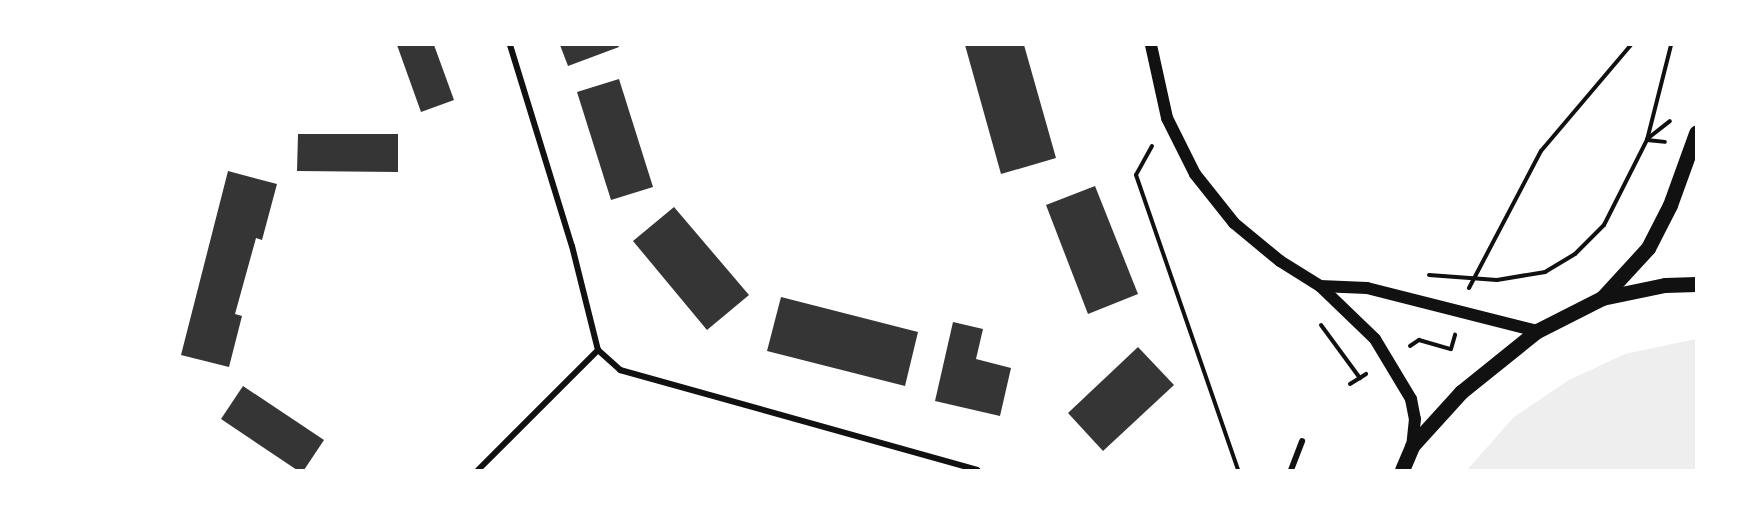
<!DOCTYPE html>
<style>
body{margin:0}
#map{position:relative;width:1741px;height:515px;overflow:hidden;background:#fff;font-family:Helvetica,sans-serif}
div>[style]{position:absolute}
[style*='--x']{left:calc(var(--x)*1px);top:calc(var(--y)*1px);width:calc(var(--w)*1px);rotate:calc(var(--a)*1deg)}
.green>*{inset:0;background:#eee}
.building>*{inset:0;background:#353535}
.path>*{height:4px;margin:-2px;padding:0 2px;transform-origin:2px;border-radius:2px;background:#111}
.minor>*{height:6px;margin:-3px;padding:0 3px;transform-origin:3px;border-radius:3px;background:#111}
.secondary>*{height:12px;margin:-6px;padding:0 6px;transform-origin:6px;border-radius:6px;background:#111}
.primary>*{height:15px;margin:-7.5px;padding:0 7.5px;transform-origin:7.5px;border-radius:7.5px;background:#111}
span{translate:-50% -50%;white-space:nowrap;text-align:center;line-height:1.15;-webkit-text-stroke:5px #fff;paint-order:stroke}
.frame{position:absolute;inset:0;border:46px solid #fff;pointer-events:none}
</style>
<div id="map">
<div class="green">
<div style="clip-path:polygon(1696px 339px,1696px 470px,1467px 470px,1514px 417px,1569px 380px,1625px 354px)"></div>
</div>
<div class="building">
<div style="clip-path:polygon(397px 45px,434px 45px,454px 100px,421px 112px)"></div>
<div style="clip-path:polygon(560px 45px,618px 45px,619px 47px,568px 66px)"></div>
<div style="clip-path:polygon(965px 45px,1024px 45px,1056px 158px,1001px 174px)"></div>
<div style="clip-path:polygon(619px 79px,653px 187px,611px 200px,577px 92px)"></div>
<div style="clip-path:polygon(298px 134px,398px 134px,398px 172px,297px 171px)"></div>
<div style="clip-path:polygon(228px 171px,277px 184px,262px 240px,256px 238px,235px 314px,242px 316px,229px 367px,181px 355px)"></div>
<div style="clip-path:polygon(1095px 186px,1138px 294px,1088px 314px,1046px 205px)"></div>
<div style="clip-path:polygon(674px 207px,749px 295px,707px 330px,633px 241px)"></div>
<div style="clip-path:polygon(781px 297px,918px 332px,905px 386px,767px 351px)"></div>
<div style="clip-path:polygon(953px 322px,983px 329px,976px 359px,1011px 368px,1000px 416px,935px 401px)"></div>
<div style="clip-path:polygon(1138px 347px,1174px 385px,1103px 451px,1068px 413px)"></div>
<div style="clip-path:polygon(243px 386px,324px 440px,304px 470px,297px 470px,221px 419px)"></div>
</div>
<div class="path">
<div style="--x:1647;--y:139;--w:29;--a:-38"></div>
<div style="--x:1647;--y:140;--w:98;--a:-75.8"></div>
<div style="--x:1152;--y:146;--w:33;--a:119"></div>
<div style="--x:1136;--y:175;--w:312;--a:70.9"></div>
<div style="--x:1429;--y:275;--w:68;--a:4.2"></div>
<div style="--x:1497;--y:280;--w:49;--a:-9.5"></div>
<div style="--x:1545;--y:272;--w:35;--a:-31"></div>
<div style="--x:1575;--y:254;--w:41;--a:-45"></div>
<div style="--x:1604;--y:225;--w:95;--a:-63.2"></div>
<div style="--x:1647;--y:140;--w:18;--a:6"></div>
<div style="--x:1469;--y:288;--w:155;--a:-62.3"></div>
<div style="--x:1541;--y:151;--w:139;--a:-49.7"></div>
<div style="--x:1321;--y:325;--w:66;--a:53.7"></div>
<div style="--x:1410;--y:346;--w:11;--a:-34"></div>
<div style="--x:1419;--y:340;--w:33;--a:16"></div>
<div style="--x:1451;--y:349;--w:15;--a:-74"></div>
<div style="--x:1350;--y:384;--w:19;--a:-32"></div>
</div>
<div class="minor">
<div style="--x:510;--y:45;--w:210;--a:72.9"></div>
<div style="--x:572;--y:246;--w:107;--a:76"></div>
<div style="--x:478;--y:470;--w:170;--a:-45"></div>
<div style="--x:598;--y:350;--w:30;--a:42"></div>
<div style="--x:620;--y:370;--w:371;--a:15.6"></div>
<div style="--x:1291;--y:470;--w:31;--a:-69"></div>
</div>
<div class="secondary">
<div style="--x:1151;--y:45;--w:75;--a:77.6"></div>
<div style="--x:1167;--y:118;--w:63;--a:63.4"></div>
<div style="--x:1195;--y:174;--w:63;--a:51.5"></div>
<div style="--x:1234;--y:223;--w:60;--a:39.6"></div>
<div style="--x:1280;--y:261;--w:47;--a:32"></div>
<div style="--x:1320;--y:286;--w:76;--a:43.9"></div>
<div style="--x:1375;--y:339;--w:70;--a:59"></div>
<div style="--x:1411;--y:399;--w:20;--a:79"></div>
<div style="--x:1415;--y:419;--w:27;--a:96"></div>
<div style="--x:1320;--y:286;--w:47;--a:2.4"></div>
<div style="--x:1367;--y:288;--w:175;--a:14.2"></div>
</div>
<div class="primary">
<div style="--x:1602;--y:298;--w:68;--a:-47.4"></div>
<div style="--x:1648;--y:248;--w:48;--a:-62.9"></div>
<div style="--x:1670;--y:205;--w:77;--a:-70.1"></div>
<div style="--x:1402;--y:470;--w:26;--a:-67"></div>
<div style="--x:1412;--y:446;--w:73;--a:-47.8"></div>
<div style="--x:1461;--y:392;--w:97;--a:-38.8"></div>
<div style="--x:1537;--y:331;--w:73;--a:-26.9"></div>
<div style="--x:1602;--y:298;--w:64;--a:-11.7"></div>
<div style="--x:1665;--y:285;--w:31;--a:-2"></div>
</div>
<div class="frame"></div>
</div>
